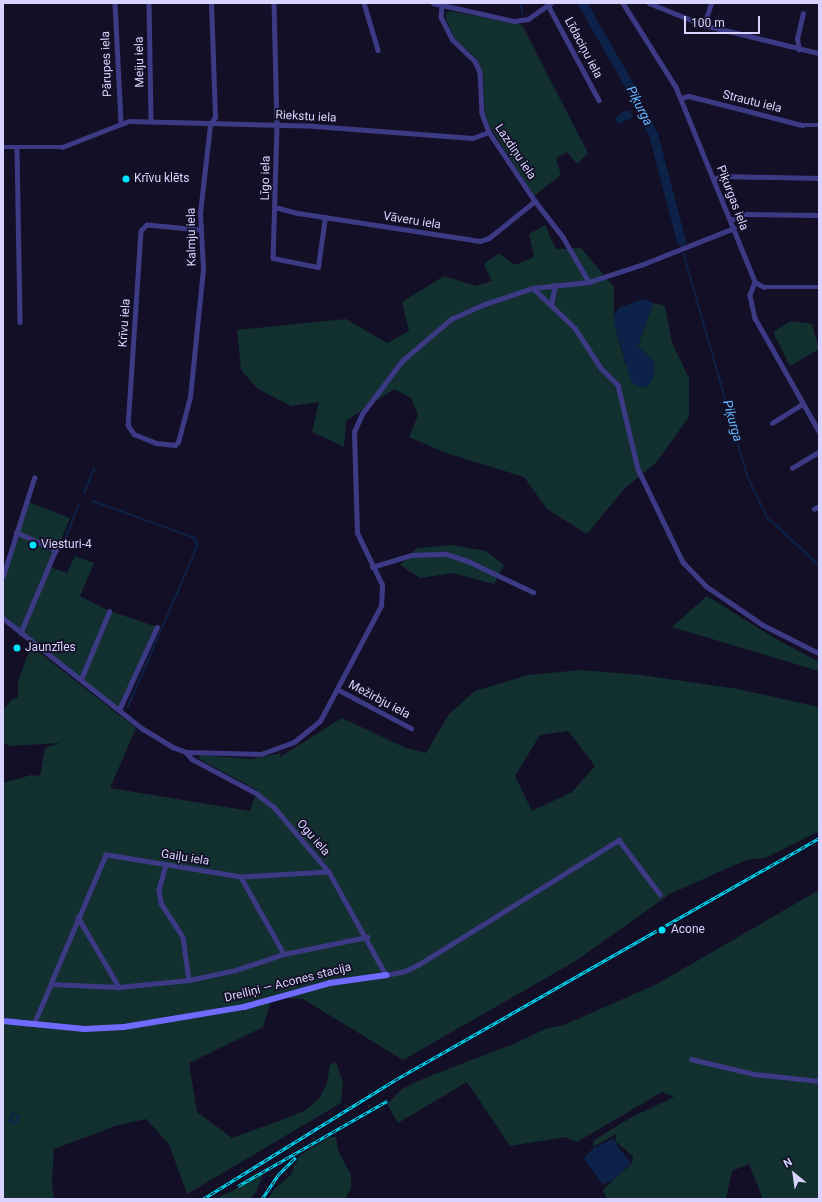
<!DOCTYPE html>
<meta charset="utf-8">
<style>
body{margin:0}
#map{position:relative;width:822px;height:1202px;overflow:hidden;background:#130f26;font-family:Roboto,sans-serif}
div>[style]{position:absolute}
[style*='--x']{left:calc(var(--x)*1px);top:calc(var(--y)*1px);width:calc(var(--w)*1px);rotate:calc(var(--a)*1deg)}
.green>*{inset:0;background:#12302f}
.water>*{inset:0;background:#0c2248}
.stream>*{height:1.5px;margin:-0.75px;padding:0 0.75px;transform-origin:0.75px;border-radius:0.75px;background:#0c2248}
.river>*{height:9px;margin:-4.5px;padding:0 4.5px;transform-origin:4.5px;border-radius:4.5px;background:#0c2248}
.street>*{height:4.5px;margin:-2.25px;padding:0 2.25px;transform-origin:2.25px;border-radius:2.25px;background:#3d3a85}
.secondary>*{height:6px;margin:-3px;padding:0 3px;transform-origin:3px;border-radius:3px;background:#6f6bff}
.rail>*{height:3px;margin-top:-1.5px;transform-origin:0;background:repeating-linear-gradient(90deg,#130f26 0 4.5px,#00e5ff 0 9px);box-sizing:border-box;border-block:1px solid #00e5ff}
.dots>*{width:11px;height:11px;translate:-50% -50%;box-sizing:border-box;border:2px solid #130f26;border-radius:50%}
span{translate:-50% -50%;white-space:nowrap;text-align:center;line-height:1.15;-webkit-text-stroke:3.5px #130f26;paint-order:stroke}
.street-label{font-size:12px;color:#d9d4ff}
.poi-label{font-size:12px;color:#d9d4ff}
.left{translate:0 -50%;text-align:left}
.water-label{font-size:13px;color:#62b6ff;font-style:italic}
.frame{position:absolute;inset:0;border:4px solid #d9d4ff;pointer-events:none}
.north{position:absolute;left:774px;top:1154px;width:40px;height:40px;-webkit-text-stroke:3px #130f26;paint-order:stroke;rotate:331deg;font-size:11px;font-weight:700;line-height:16px;text-align:center;color:#d9d4ff}
.north::after{content:'';display:block;margin:auto;width:14px;height:18px;background:#d9d4ff;clip-path:polygon(50% 0,100% 100%,50% 72%,0 100%)}
.scale{position:absolute;left:684px;top:16px;width:76px;height:18px;box-sizing:border-box;border:2px solid #d9d4ff;border-top:0;padding-left:5px;font-size:12px;line-height:14px;white-space:nowrap;color:#d9d4ff;-webkit-text-stroke:3px #130f26;paint-order:stroke}
</style>
<div id="map">
<div class="green">
<div style="clip-path:polygon(450px 11px,522px 25px,588px 153px,577px 164px,567px 152px,556px 158px,561px 175px,534px 196px,490px 127px,485px 114px,483px 74px,477px 59px,455px 39px,446px 19px,446px 13px)"></div>
<div style="clip-path:polygon(545px 225px,556px 249px,581px 248px,614px 287px,614px 324px,626px 366px,644px 352px,638px 346px,653px 303px,665px 306px,672px 343px,689px 378px,689px 417px,656px 463px,625px 488px,587px 534px,547px 509px,524px 477px,446px 453px,409px 437px,418px 415px,411px 398px,394px 389px,346px 421px,344px 447px,312px 432px,319px 402px,291px 406px,258px 389px,241px 370px,237px 330px,346px 319px,387px 343px,409px 331px,402px 302px,444px 276px,476px 286px,492px 281px,484px 264px,499px 253px,515px 265px,534px 257px,529px 234px)"></div>
<div style="clip-path:polygon(791px 321px,812px 324px,819px 349px,790px 366px,773px 332px)"></div>
<div style="clip-path:polygon(26px 501px,70px 518px,50px 567px,67px 573px,75px 556px,94px 563px,80px 596px,107px 610px,157px 627px,119px 710px,3px 618px,3px 576px)"></div>
<div style="clip-path:polygon(453px 545px,486px 551px,504px 565px,494px 584px,453px 573px,420px 578px,400px 565px,417px 548px)"></div>
<div style="clip-path:polygon(707px 596px,776px 639px,819px 662px,819px 671px,672px 627px)"></div>
<div style="clip-path:polygon(evenodd,31px 646px,136px 728px,110px 788px,250px 811px,257px 790px,199px 759px,200px 755px,251px 759px,281px 753px,280px 757px,342px 718px,406px 748px,426px 753px,449px 714px,475px 691px,528px 675px,581px 670px,641px 675px,738px 689px,819px 707px,819px 831px,765px 858px,746px 860px,670px 894px,574px 962px,403px 1060px,303px 999px,272px 997px,263px 1027px,189px 1063px,197px 1112px,232px 1138px,284px 1119px,304px 1111px,319px 1099px,327px 1083px,330px 1065px,336px 1062px,343px 1082px,341px 1103px,187px 1194px,169px 1144px,146px 1119px,115px 1126px,54px 1149px,52px 1183px,54px 1199px,3px 1199px,3px 783px,31px 775px,40px 776px,45px 748px,60px 743px,11px 746px,3px 743px,3px 711px,11px 700px,18px 697px,18px 681px,31px 646px,568px 731px,595px 766px,572px 792px,532px 811px,515px 776px,540px 735px,568px 731px)"></div>
<div style="clip-path:polygon(819px 890px,819px 1199px,763px 1199px,749px 1164px,732px 1171px,726px 1199px,607px 1199px,603px 1190px,632px 1163px,633px 1156px,616px 1142px,616px 1134px,593px 1147px,594px 1140px,632px 1117px,674px 1097px,662px 1092px,577px 1142px,565px 1137px,510px 1146px,467px 1082px,398px 1123px,387px 1104px,402px 1089px,427px 1077px,514px 1044px,545px 1029px,564px 1025px,657px 984px)"></div>
<div style="clip-path:polygon(329px 1137px,336px 1137px,338px 1150px,351px 1175px,351px 1188px,345px 1199px,268px 1199px,275px 1188px,291px 1175px,299px 1156px)"></div>
<div style="clip-path:polygon(256px 1173px,263px 1174px,256px 1192px,250px 1199px,214px 1199px,234px 1190px)"></div>
</div>
<div class="water">
<div style="clip-path:polygon(625px 111px,630px 111px,633px 117px,619px 124px,615px 118px)"></div>
<div style="clip-path:polygon(643px 299px,653px 303px,638px 346px,654px 361px,654px 375px,649px 385px,643px 388px,632px 383px,614px 324px,614px 315px,619px 308px)"></div>
<div style="clip-path:polygon(614px 1138px,618px 1147px,631px 1163px,612px 1181px,603px 1184px,584px 1159px,592px 1149px)"></div>
</div>
<div class="stream">
<div style="--x:521;--y:3;--w:11;--a:80"></div>
<div style="--x:684;--y:254;--w:232;--a:74"></div>
<div style="--x:748;--y:477;--w:46;--a:64"></div>
<div style="--x:768;--y:518;--w:69;--a:42.7"></div>
<div style="--x:84;--y:493;--w:26;--a:-67"></div>
<div style="--x:93;--y:501;--w:109;--a:19.9"></div>
<div style="--x:195;--y:538;--w:9;--a:69"></div>
<div style="--x:198;--y:546;--w:176;--a:113.4"></div>
<div style="--x:62;--y:547;--w:46;--a:-68.4"></div>
<div style="--x:15;--y:1123;--w:6;--a:-162"></div>
<div style="--x:9;--y:1121;--w:8;--a:-67"></div>
<div style="--x:12;--y:1114;--w:7;--a:16"></div>
<div style="--x:19;--y:1116;--w:6;--a:108"></div>
</div>
<div class="river">
<div style="--x:582;--y:3;--w:95;--a:60.2"></div>
<div style="--x:629;--y:85;--w:55;--a:63.9"></div>
<div style="--x:653;--y:134;--w:111;--a:75.3"></div>
</div>
<div class="street">
<div style="--x:115;--y:3;--w:120;--a:87.1"></div>
<div style="--x:149;--y:3;--w:118;--a:89"></div>
<div style="--x:274;--y:3;--w:123;--a:88.6"></div>
<div style="--x:277;--y:126;--w:132;--a:91.7"></div>
<div style="--x:273;--y:258;--w:46;--a:11.3"></div>
<div style="--x:318;--y:267;--w:50;--a:-82"></div>
<div style="--x:364;--y:3;--w:49;--a:73.4"></div>
<div style="--x:433;--y:3;--w:83;--a:12.5"></div>
<div style="--x:514;--y:21;--w:14;--a:-8"></div>
<div style="--x:528;--y:19;--w:28;--a:-35"></div>
<div style="--x:623;--y:3;--w:99;--a:57.8"></div>
<div style="--x:676;--y:87;--w:210;--a:67.9"></div>
<div style="--x:649;--y:3;--w:59;--a:21.8"></div>
<div style="--x:704;--y:25;--w:118;--a:13.7"></div>
<div style="--x:548;--y:5;--w:108;--a:61.8"></div>
<div style="--x:442;--y:6;--w:11;--a:95"></div>
<div style="--x:441;--y:17;--w:25;--a:63"></div>
<div style="--x:452;--y:39;--w:32;--a:44"></div>
<div style="--x:475;--y:61;--w:12;--a:66"></div>
<div style="--x:480;--y:72;--w:41;--a:87.2"></div>
<div style="--x:482;--y:113;--w:20;--a:70"></div>
<div style="--x:489;--y:132;--w:83;--a:56.3"></div>
<div style="--x:535;--y:201;--w:46;--a:52.1"></div>
<div style="--x:563;--y:237;--w:52;--a:60"></div>
<div style="--x:704;--y:25;--w:23;--a:-72"></div>
<div style="--x:799;--y:50;--w:11;--a:-100"></div>
<div style="--x:797;--y:39;--w:26;--a:-77"></div>
<div style="--x:681;--y:98;--w:8;--a:-14"></div>
<div style="--x:689;--y:96;--w:117;--a:14.4"></div>
<div style="--x:802;--y:125;--w:17;--a:0"></div>
<div style="--x:3;--y:147;--w:59;--a:0"></div>
<div style="--x:62;--y:147;--w:72;--a:-21.2"></div>
<div style="--x:129;--y:121;--w:185;--a:1.5"></div>
<div style="--x:314;--y:126;--w:159;--a:4.3"></div>
<div style="--x:473;--y:138;--w:17;--a:-21"></div>
<div style="--x:17;--y:148;--w:174;--a:89"></div>
<div style="--x:714;--y:179;--w:8;--a:-23"></div>
<div style="--x:721;--y:176;--w:98;--a:1.2"></div>
<div style="--x:275;--y:207;--w:24;--a:15"></div>
<div style="--x:298;--y:213;--w:184;--a:8.7"></div>
<div style="--x:480;--y:241;--w:9;--a:-18"></div>
<div style="--x:489;--y:238;--w:59;--a:-38.8"></div>
<div style="--x:731;--y:220;--w:16;--a:-22"></div>
<div style="--x:746;--y:214;--w:73;--a:0.8"></div>
<div style="--x:199;--y:230;--w:52;--a:-174.5"></div>
<div style="--x:147;--y:225;--w:8;--a:135"></div>
<div style="--x:141;--y:231;--w:194;--a:93.8"></div>
<div style="--x:128;--y:425;--w:11;--a:56"></div>
<div style="--x:134;--y:434;--w:24;--a:22"></div>
<div style="--x:156;--y:443;--w:19;--a:6"></div>
<div style="--x:175;--y:445;--w:4;--a:-45"></div>
<div style="--x:178;--y:442;--w:47;--a:-75.1"></div>
<div style="--x:190;--y:397;--w:129;--a:-84.2"></div>
<div style="--x:203;--y:269;--w:56;--a:-93.1"></div>
<div style="--x:200;--y:213;--w:89;--a:-83.5"></div>
<div style="--x:210;--y:125;--w:9;--a:-58"></div>
<div style="--x:215;--y:117;--w:114;--a:-92"></div>
<div style="--x:755;--y:282;--w:14;--a:111"></div>
<div style="--x:750;--y:295;--w:24;--a:78"></div>
<div style="--x:755;--y:318;--w:130;--a:60.5"></div>
<div style="--x:755;--y:282;--w:10;--a:29"></div>
<div style="--x:764;--y:287;--w:55;--a:0"></div>
<div style="--x:533;--y:288;--w:58;--a:43.6"></div>
<div style="--x:575;--y:328;--w:48;--a:57"></div>
<div style="--x:601;--y:368;--w:24;--a:45"></div>
<div style="--x:618;--y:385;--w:86;--a:76.6"></div>
<div style="--x:638;--y:469;--w:103;--a:64.2"></div>
<div style="--x:683;--y:562;--w:33;--a:46"></div>
<div style="--x:706;--y:586;--w:69;--a:34.4"></div>
<div style="--x:763;--y:625;--w:63;--a:26.6"></div>
<div style="--x:551;--y:305;--w:20;--a:-79"></div>
<div style="--x:772;--y:423;--w:36;--a:-32"></div>
<div style="--x:792;--y:468;--w:31;--a:-31"></div>
<div style="--x:814;--y:509;--w:6;--a:-31"></div>
<div style="--x:16;--y:532;--w:44;--a:24.2"></div>
<div style="--x:56;--y:550;--w:90;--a:112.9"></div>
<div style="--x:372;--y:567;--w:41;--a:-17.1"></div>
<div style="--x:411;--y:555;--w:35;--a:-2"></div>
<div style="--x:446;--y:554;--w:25;--a:18"></div>
<div style="--x:470;--y:562;--w:70;--a:25.5"></div>
<div style="--x:3;--y:576;--w:103;--a:-72.4"></div>
<div style="--x:3;--y:618;--w:179;--a:38.4"></div>
<div style="--x:143;--y:729;--w:35;--a:31"></div>
<div style="--x:173;--y:747;--w:14;--a:21"></div>
<div style="--x:186;--y:752;--w:75;--a:1.5"></div>
<div style="--x:261;--y:754;--w:35;--a:-20"></div>
<div style="--x:294;--y:742;--w:33;--a:-39"></div>
<div style="--x:320;--y:721;--w:130;--a:-62.1"></div>
<div style="--x:381;--y:606;--w:21;--a:-87"></div>
<div style="--x:382;--y:585;--w:58;--a:-115.7"></div>
<div style="--x:357;--y:533;--w:101;--a:-91.7"></div>
<div style="--x:354;--y:432;--w:20;--a:-66"></div>
<div style="--x:362;--y:414;--w:66;--a:-53"></div>
<div style="--x:402;--y:361;--w:65;--a:-40.6"></div>
<div style="--x:451;--y:319;--w:37;--a:-24"></div>
<div style="--x:485;--y:304;--w:51;--a:-18.4"></div>
<div style="--x:533;--y:288;--w:56;--a:-6.1"></div>
<div style="--x:589;--y:282;--w:55;--a:-18.1"></div>
<div style="--x:641;--y:265;--w:100;--a:-21.7"></div>
<div style="--x:81;--y:679;--w:73;--a:-67.3"></div>
<div style="--x:337;--y:689;--w:84;--a:27.8"></div>
<div style="--x:119;--y:710;--w:91;--a:-65.4"></div>
<div style="--x:186;--y:752;--w:9;--a:49"></div>
<div style="--x:192;--y:759;--w:72;--a:28"></div>
<div style="--x:256;--y:793;--w:23;--a:38"></div>
<div style="--x:274;--y:807;--w:85;--a:49.8"></div>
<div style="--x:329;--y:872;--w:118;--a:61"></div>
<div style="--x:386;--y:975;--w:19;--a:-12"></div>
<div style="--x:405;--y:971;--w:14;--a:-25"></div>
<div style="--x:418;--y:965;--w:237;--a:-31.9"></div>
<div style="--x:619;--y:840;--w:68;--a:52.8"></div>
<div style="--x:166;--y:865;--w:25;--a:106"></div>
<div style="--x:159;--y:889;--w:14;--a:82"></div>
<div style="--x:161;--y:903;--w:40;--a:57.1"></div>
<div style="--x:183;--y:937;--w:43;--a:82.1"></div>
<div style="--x:329;--y:872;--w:88;--a:176.7"></div>
<div style="--x:241;--y:877;--w:137;--a:-170.7"></div>
<div style="--x:106;--y:855;--w:140;--a:113.1"></div>
<div style="--x:51;--y:984;--w:68;--a:2.5"></div>
<div style="--x:119;--y:987;--w:70;--a:-5.7"></div>
<div style="--x:189;--y:980;--w:48;--a:-12"></div>
<div style="--x:236;--y:970;--w:51;--a:-18.4"></div>
<div style="--x:284;--y:954;--w:85;--a:-11.6"></div>
<div style="--x:241;--y:877;--w:88;--a:60.8"></div>
<div style="--x:78;--y:917;--w:81;--a:59.6"></div>
<div style="--x:34;--y:1023;--w:43;--a:-66.4"></div>
<div style="--x:691;--y:1059;--w:65;--a:13.4"></div>
<div style="--x:754;--y:1074;--w:65;--a:6.1"></div>
</div>
<div class="secondary">
<div style="--x:3;--y:1021;--w:82;--a:5.6"></div>
<div style="--x:85;--y:1029;--w:39;--a:-3"></div>
<div style="--x:124;--y:1027;--w:122;--a:-9.5"></div>
<div style="--x:244;--y:1007;--w:89;--a:-15.6"></div>
<div style="--x:330;--y:983;--w:57;--a:-8.1"></div>
</div>
<div class="rail">
<div style="--x:238;--y:1186;--w:172;--a:-29.7"></div>
<div style="--x:203;--y:1199;--w:226;--a:-31.8"></div>
<div style="--x:395;--y:1080;--w:488;--a:-29.7"></div>
<div style="--x:262;--y:1199;--w:29;--a:-56"></div>
<div style="--x:278;--y:1175;--w:25;--a:-45"></div>
</div>
<div class="dots">
<div style="left:126px;top:179px;background:#00e5ff"></div>
<div style="left:33px;top:545px;background:#00e5ff"></div>
<div style="left:17px;top:648px;background:#00e5ff"></div>
<div style="left:662px;top:930px;background:#00e5ff"></div>
</div>
<div class="street-label">
<span style="left:583px;top:48px;rotate:62deg">Līdaciņu iela</span>
<span style="left:140px;top:62px;rotate:-91deg">Meiju iela</span>
<span style="left:107px;top:64px;rotate:-92deg">Pārupes iela</span>
<span style="left:752px;top:102px;rotate:14deg">Strautu iela</span>
<span style="left:306px;top:117px;rotate:3deg">Riekstu iela</span>
<span style="left:515px;top:152px;rotate:56deg">Lazdiņu iela</span>
<span style="left:266px;top:178px;rotate:-89deg">Līgo iela</span>
<span style="left:732px;top:198px;rotate:69deg">Piķurgas iela</span>
<span style="left:412px;top:221px;rotate:9deg">Vāveru iela</span>
<span style="left:192px;top:237px;rotate:-91deg">Kalmju iela</span>
<span style="left:125px;top:323px;rotate:-86deg">Krīvu iela</span>
<span style="left:379px;top:700px;rotate:28deg">Mežirbju iela</span>
<span style="left:313px;top:838px;rotate:49deg">Ogu iela</span>
<span style="left:185px;top:858px;rotate:9deg">Gaiļu iela</span>
<span style="left:288px;top:983px;rotate:-14deg">Dreiliņi — Acones stacija</span>
</div>
<div class="poi-label">
<span class="left" style="left:134px;top:179px">Krīvu klēts</span>
<span class="left" style="left:41px;top:545px">Viesturi-4</span>
<span class="left" style="left:25px;top:648px">Jaunzīles</span>
<span class="left" style="left:671px;top:930px">Acone</span>
</div>
<div class="water-label">
<span style="left:639px;top:106px;rotate:63deg">Piķurga</span>
<span style="left:732px;top:421px;rotate:74deg">Piķurga</span>
</div>
<div class="frame"></div>
<div class="north">N</div>
<div class="scale">100 m</div>
</div>
